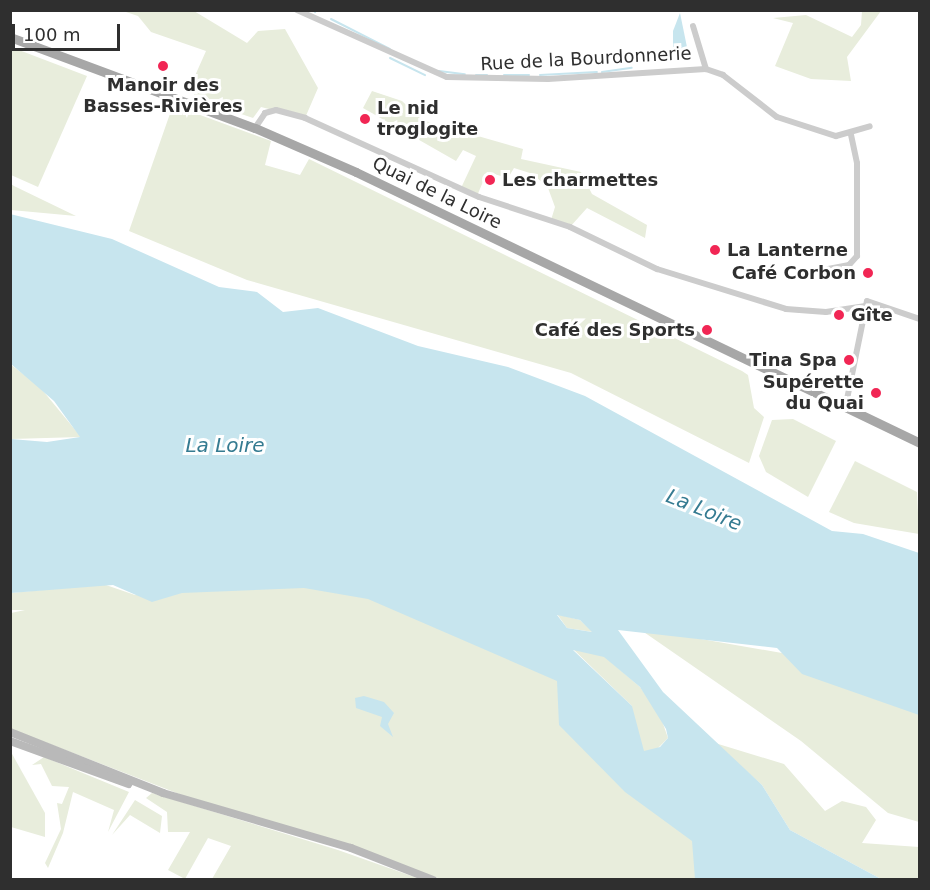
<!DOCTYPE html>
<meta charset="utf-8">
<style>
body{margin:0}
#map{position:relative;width:930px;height:890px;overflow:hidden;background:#fff;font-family:"DejaVu Sans",sans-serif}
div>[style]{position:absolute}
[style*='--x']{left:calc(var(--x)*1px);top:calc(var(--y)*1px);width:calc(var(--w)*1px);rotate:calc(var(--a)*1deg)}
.green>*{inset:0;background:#e8eddc}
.water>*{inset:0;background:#c7e5ee}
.stream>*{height:2px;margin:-1px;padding:0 1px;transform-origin:1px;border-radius:1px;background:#c7e5ee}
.street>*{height:6px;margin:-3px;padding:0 3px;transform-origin:3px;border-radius:3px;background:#ccc}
.secondary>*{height:8px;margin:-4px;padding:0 4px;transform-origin:4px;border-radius:4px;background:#b9b9b9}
.primary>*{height:9px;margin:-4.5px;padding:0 4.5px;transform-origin:4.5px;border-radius:4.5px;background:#a7a7a7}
.dots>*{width:16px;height:16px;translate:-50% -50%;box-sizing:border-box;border:3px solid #fff;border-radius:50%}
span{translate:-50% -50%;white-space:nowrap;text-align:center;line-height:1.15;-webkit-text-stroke:6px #fff;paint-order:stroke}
.street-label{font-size:18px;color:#2f2f2f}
.poi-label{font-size:18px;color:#2f2f2f;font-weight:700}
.left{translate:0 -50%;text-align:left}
.right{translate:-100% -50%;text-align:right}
.water-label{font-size:20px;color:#357b91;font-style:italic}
.frame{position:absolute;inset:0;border:12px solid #2f2f2f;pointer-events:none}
.scale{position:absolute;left:12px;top:24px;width:108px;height:27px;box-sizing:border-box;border:3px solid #2f2f2f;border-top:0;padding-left:8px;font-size:18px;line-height:21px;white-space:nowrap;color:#2f2f2f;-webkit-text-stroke:4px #fff;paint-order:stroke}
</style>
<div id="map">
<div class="green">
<div style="clip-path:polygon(123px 11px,194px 11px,247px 43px,258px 31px,285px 29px,318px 88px,305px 118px,261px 107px,253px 118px,194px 98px,194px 78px,206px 51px,151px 32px,138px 16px)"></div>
<div style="clip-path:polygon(862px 11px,881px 11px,847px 57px,851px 81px,811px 79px,775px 66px,793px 23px,773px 18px,806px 15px,852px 37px,861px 25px)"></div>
<div style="clip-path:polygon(11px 47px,87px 76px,38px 187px,11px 175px)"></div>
<div style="clip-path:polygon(372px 91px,402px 101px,422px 120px,523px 149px,521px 159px,581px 172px,592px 194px,647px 225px,645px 238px,587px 208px,570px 227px,551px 220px,555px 207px,548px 188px,533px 174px,514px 168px,508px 178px,487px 172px,477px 196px,461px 188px,476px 156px,463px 150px,456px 161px,363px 108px)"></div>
<div style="clip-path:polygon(173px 105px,271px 141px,265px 165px,300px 175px,309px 159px,742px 371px,748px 375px,754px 408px,764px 417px,749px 463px,571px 373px,247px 280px,129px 231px)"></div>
<div style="clip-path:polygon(11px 184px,14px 186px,76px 216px,11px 210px)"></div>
<div style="clip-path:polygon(10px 364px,39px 386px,81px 437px,11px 439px)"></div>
<div style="clip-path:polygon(793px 419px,836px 441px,808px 497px,766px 472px,759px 456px,772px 420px)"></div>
<div style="clip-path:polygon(855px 461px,917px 492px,919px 534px,854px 523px,829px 512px)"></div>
<div style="clip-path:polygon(337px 582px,632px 706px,573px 649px,604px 656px,640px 687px,660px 715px,668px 738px,658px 748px,774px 879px,441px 879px,200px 802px,11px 729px,11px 613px,25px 610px,11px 610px,11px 593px,103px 584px,135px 595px)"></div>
<div style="clip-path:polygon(557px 614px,580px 620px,593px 632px,567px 628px)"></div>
<div style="clip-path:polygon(638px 628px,919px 677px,919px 822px,888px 813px,801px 741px)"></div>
<div style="clip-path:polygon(715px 743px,784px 764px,825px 811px,842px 801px,866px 807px,876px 820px,862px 843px,919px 847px,919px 879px,881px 879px,790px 830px,762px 785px)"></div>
<div style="clip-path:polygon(11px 752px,45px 813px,45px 837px,11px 827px)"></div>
<div style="clip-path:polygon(44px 757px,129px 792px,108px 832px,114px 810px,73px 792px,63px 833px,48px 868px,45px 863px,61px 829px,57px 803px,62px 804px,69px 787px,52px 786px,41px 764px,32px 765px)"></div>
<div style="clip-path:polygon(152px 793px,338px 850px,420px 879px,212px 879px,231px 846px,208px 838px,185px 879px,168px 870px,190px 832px,168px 832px,167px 812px,146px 798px)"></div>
<div style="clip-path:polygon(135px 800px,162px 816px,160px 833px,130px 815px,112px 835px)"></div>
</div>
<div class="water">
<div style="clip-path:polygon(680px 13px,688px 52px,673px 56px,673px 31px)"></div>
<div style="clip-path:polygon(evenodd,10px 214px,112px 239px,219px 287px,257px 292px,283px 312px,318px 308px,418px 346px,508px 367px,585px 396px,832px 531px,863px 534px,919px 553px,919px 715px,802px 674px,777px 648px,618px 630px,663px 692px,762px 785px,790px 830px,881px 879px,695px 879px,692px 841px,625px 792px,559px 725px,557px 681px,368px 599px,304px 588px,182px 593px,152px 602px,113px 585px,11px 593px,11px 439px,47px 442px,80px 437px,54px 401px,11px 364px,10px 214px,557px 615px,580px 620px,592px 632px,567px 628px,557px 615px,10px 214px,573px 650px,604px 657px,640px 687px,666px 729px,668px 738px,660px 747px,644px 751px,632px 706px,573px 650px)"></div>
<div style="clip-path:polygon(364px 696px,384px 702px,394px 713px,388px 724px,393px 737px,380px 726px,382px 717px,356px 708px,355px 698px)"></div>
</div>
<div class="stream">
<div style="--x:313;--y:10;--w:3;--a:45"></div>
<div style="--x:331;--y:19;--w:66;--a:27"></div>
<div style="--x:390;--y:58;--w:39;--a:26"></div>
<div style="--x:439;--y:71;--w:26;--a:7"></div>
<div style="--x:602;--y:72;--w:30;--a:-8"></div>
<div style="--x:476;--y:75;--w:11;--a:0"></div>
<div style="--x:504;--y:75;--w:25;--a:0"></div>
<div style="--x:540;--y:75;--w:57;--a:-3"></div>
</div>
<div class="street">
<div style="--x:297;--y:10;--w:164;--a:24.1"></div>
<div style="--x:447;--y:77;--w:101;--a:1.1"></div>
<div style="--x:548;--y:79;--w:158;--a:-3.6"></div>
<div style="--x:706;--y:69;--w:18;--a:19"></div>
<div style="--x:723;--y:75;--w:68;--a:37.9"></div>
<div style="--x:777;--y:117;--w:62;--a:17.9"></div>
<div style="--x:836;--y:136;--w:35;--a:-16"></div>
<div style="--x:693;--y:26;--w:45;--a:73.2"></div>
<div style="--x:255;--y:128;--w:18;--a:-56"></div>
<div style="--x:265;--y:113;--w:11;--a:-15"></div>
<div style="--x:276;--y:110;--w:30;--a:15"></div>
<div style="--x:305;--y:118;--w:191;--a:24.4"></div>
<div style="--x:479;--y:197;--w:96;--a:18.2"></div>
<div style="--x:570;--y:227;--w:97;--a:25.8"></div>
<div style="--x:657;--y:269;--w:135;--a:17.2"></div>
<div style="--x:786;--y:309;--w:40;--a:4.3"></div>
<div style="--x:826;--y:312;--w:40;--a:-8.5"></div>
<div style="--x:802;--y:274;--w:48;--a:-10.8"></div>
<div style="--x:849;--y:265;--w:12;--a:-48"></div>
<div style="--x:857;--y:256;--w:93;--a:-90"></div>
<div style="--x:857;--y:163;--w:29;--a:-102"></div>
<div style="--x:845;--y:409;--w:110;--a:-78.5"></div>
<div style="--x:867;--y:301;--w:56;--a:18.8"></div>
</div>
<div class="secondary">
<div style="--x:10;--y:732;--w:165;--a:21.7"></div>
<div style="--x:163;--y:793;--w:196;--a:16.3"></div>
<div style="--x:351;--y:848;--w:88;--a:21.3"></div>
<div style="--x:10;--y:741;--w:126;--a:20"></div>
</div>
<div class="primary">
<div style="--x:10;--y:37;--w:261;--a:20.4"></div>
<div style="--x:255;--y:128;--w:110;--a:23.5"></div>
<div style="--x:356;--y:172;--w:626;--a:25.66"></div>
</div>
<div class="dots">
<div style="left:163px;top:66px;background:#f12654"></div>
<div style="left:365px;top:119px;background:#f12654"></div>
<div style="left:490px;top:180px;background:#f12654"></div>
<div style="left:715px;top:250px;background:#f12654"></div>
<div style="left:868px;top:273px;background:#f12654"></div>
<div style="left:839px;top:315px;background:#f12654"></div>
<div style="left:707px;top:330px;background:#f12654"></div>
<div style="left:849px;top:360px;background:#f12654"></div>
<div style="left:876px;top:393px;background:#f12654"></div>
</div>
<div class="street-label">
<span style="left:586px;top:59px;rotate:-3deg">Rue de la Bourdonnerie</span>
<span style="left:437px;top:193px;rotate:26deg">Quai de la Loire</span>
</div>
<div class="poi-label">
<span style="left:163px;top:96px">Manoir des<br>Basses-Rivières</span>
<span class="left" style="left:377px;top:119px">Le nid<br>troglogite</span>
<span class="left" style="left:502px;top:180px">Les charmettes</span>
<span class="left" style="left:727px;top:250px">La Lanterne</span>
<span class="right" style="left:856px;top:273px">Café Corbon</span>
<span class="left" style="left:851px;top:315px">Gîte</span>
<span class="right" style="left:695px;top:330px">Café des Sports</span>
<span class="right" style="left:837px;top:360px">Tina Spa</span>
<span class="right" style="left:864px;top:393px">Supérette<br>du Quai</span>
</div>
<div class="water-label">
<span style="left:225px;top:445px">La Loire</span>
<span style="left:704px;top:510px;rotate:22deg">La Loire</span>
</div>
<div class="frame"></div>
<div class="scale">100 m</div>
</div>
